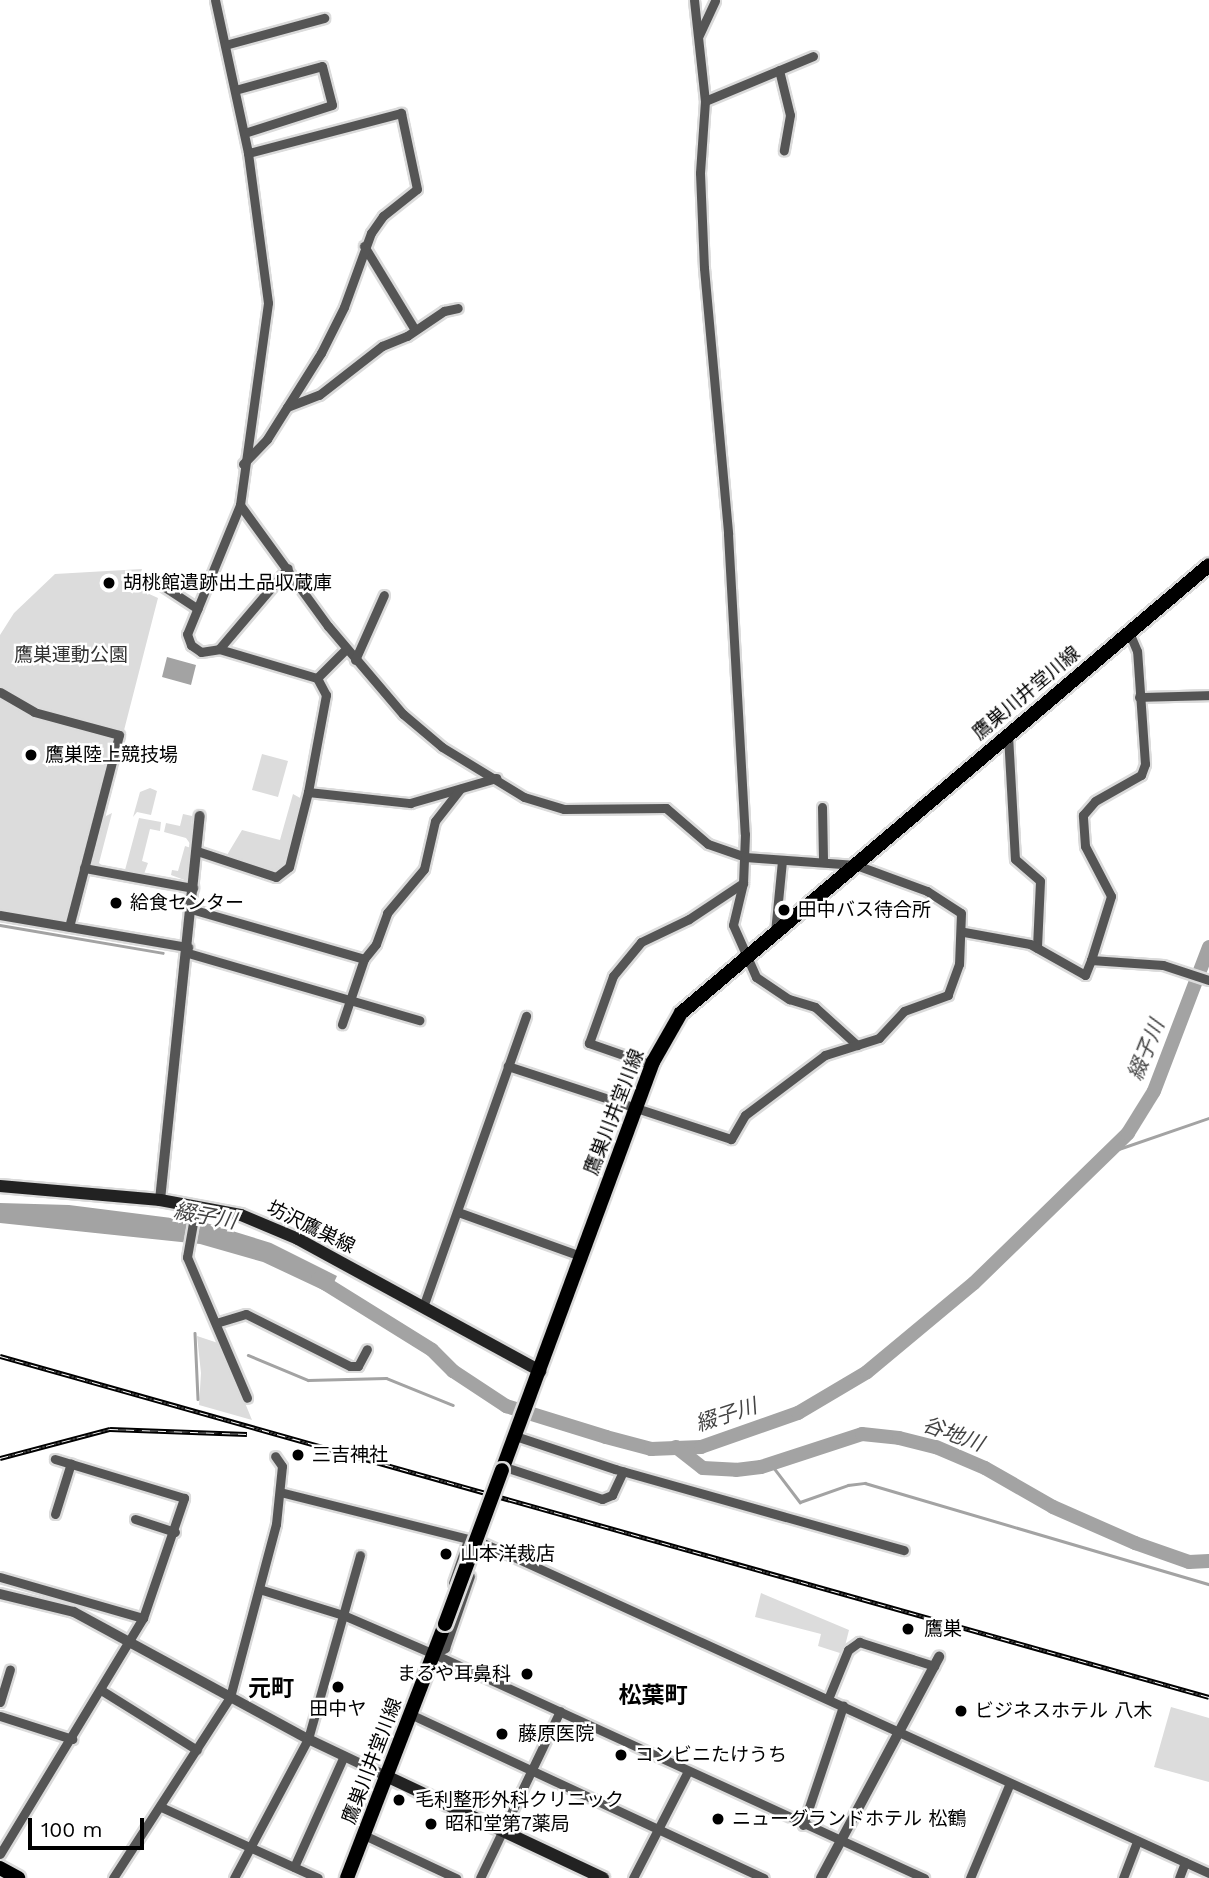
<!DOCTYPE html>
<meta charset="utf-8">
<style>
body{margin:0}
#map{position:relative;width:1209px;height:1878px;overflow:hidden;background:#fff;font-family:"Work Sans","Noto Sans JP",sans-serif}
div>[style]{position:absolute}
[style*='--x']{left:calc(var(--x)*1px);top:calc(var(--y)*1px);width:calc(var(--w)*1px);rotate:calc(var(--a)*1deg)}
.green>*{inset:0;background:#dcdcdc}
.water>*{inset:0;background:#a3a3a3}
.stream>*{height:2.5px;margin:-1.25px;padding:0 1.25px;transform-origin:1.25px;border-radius:1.25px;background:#a3a3a3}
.river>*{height:14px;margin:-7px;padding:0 7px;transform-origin:7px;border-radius:7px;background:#a3a3a3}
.roads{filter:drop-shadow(2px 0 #dbdbdb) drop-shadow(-2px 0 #dbdbdb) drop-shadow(0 2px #dbdbdb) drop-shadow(0 -2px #dbdbdb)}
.minor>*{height:9px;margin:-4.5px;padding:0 4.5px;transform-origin:4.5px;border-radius:4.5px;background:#555}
.tertiary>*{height:10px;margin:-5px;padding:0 5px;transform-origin:5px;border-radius:5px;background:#555}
.secondary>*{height:12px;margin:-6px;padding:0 6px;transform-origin:6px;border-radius:6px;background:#222}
.primary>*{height:14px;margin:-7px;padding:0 7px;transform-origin:7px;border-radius:7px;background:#000}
.rail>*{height:5px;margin-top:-2.5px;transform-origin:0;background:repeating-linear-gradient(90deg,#fff 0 8px,#000 0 16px);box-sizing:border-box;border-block:2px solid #000}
.bridges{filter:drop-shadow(2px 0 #dbdbdb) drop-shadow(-2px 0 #dbdbdb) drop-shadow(0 2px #dbdbdb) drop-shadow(0 -2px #dbdbdb)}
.primary-bridge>*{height:14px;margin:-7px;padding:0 7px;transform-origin:7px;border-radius:7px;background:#000}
.dots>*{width:19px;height:19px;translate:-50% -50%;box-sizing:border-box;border:4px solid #fff;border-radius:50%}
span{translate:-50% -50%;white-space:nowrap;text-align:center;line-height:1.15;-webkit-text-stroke:5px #fff;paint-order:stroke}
.poi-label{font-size:19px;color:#000}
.left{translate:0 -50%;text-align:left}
.right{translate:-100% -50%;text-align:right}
.park-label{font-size:19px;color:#333}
.street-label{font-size:19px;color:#000}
.water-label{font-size:21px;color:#444;font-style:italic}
.quarter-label{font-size:23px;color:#000;font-weight:700}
.scale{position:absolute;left:28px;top:1818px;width:116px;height:32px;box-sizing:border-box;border:4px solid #000;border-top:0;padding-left:9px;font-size:21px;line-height:24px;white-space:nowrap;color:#000;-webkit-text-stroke:5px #fff;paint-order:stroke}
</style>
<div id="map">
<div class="green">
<div style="clip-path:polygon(142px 569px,136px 588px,158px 598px,74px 925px,0 915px,0 635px,14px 613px,55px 574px)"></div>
<div style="clip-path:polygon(262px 754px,288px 761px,278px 797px,252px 790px)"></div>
<div style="clip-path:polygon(150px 788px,157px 791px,151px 815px,137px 812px,133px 817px,140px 792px)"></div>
<div style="clip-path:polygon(293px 794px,302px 799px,282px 869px,276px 872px,227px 855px,242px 830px,280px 840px)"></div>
<div style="clip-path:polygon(112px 813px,99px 863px,104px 867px,90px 866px,102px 818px)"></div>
<div style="clip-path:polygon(183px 814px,192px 816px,191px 845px,186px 838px,164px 832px,166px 823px,180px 826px)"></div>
<div style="clip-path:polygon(139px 818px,161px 822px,160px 831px,150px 829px,142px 861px,148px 863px,144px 874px,125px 870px)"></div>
<div style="clip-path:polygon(185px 846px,191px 848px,187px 881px,171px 875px,172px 870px,178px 871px)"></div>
<div style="clip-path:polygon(197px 1336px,221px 1344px,252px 1420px,199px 1405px,201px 1373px)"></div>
<div style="clip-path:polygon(761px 1593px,849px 1630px,843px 1654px,818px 1646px,821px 1634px,755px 1617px)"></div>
<div style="clip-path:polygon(1171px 1707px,1209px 1718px,1209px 1782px,1154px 1767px)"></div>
</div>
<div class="water">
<div style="clip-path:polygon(167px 657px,196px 665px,191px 685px,162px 677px)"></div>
<div style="clip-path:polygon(0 1203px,69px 1205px,203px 1222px,271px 1243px,337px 1276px,329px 1293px,263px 1262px,200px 1244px,0 1223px)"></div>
</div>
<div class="stream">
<div style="--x:0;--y:925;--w:165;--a:9.7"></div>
<div style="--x:1110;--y:1152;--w:105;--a:-19"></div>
<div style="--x:195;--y:1333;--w:66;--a:87.4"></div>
<div style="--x:248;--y:1355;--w:65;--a:22.6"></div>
<div style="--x:308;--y:1380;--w:78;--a:-1.5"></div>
<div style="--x:386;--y:1378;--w:72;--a:21.9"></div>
<div style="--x:771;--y:1464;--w:48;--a:52.7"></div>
<div style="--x:800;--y:1502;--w:51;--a:-19.5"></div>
<div style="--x:848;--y:1485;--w:17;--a:-7"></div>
<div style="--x:865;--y:1483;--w:359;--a:16.4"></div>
</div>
<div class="river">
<div style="--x:318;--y:1279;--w:134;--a:31.9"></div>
<div style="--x:432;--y:1350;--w:30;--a:45"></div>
<div style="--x:453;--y:1371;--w:64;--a:33.4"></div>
<div style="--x:506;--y:1406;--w:105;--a:17.2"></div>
<div style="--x:606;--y:1437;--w:47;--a:14.9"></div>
<div style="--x:651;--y:1449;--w:50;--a:-2.3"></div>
<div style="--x:701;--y:1447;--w:103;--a:-19.3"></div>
<div style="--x:798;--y:1413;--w:80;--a:-30.7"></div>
<div style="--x:867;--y:1372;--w:139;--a:-39.8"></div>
<div style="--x:974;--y:1283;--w:215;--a:-44.2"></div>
<div style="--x:1128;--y:1133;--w:49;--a:-58.2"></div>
<div style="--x:1154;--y:1091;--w:154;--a:-69.1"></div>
<div style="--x:676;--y:1447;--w:34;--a:38"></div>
<div style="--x:703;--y:1468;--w:33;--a:3"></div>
<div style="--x:736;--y:1470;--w:25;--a:-7"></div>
<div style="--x:761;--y:1467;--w:106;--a:-18.1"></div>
<div style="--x:862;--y:1434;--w:37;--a:6"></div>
<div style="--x:899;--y:1438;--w:38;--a:14"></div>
<div style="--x:936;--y:1447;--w:53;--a:23.2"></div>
<div style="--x:985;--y:1468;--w:78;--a:29.8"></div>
<div style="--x:1053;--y:1507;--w:90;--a:23.7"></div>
<div style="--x:1135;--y:1543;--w:57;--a:19.4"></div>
<div style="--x:1189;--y:1562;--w:20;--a:-3"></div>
</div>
<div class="roads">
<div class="minor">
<div style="--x:215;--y:0;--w:157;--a:77.8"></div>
<div style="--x:248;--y:153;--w:151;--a:82.4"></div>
<div style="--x:268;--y:303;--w:204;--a:97.9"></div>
<div style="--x:240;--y:505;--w:139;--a:112.3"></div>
<div style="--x:187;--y:634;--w:12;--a:70"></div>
<div style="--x:191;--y:645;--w:12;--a:35"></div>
<div style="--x:201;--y:652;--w:18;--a:-9"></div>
<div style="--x:219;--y:649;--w:106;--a:-49.6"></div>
<div style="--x:694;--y:0;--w:102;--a:83.8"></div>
<div style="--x:705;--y:101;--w:72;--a:94"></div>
<div style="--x:700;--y:173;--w:95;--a:87.6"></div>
<div style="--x:704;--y:268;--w:267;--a:84.8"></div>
<div style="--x:728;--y:534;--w:300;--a:86.8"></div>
<div style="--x:745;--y:834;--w:49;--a:92.3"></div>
<div style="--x:743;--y:883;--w:43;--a:103.4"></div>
<div style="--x:733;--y:925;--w:57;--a:66.1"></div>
<div style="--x:756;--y:977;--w:40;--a:34"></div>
<div style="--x:789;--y:999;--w:27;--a:17"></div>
<div style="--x:815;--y:1007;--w:57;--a:42.1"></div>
<div style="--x:699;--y:35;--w:38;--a:-65"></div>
<div style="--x:225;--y:45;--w:103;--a:-15.3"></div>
<div style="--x:779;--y:70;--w:46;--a:76.3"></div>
<div style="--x:790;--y:115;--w:36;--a:100"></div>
<div style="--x:235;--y:90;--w:90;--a:-15.4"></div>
<div style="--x:322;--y:66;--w:40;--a:75.6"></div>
<div style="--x:332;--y:105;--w:92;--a:162.3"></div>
<div style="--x:705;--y:101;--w:117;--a:-22.6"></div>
<div style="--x:364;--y:246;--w:98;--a:58.7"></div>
<div style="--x:287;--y:407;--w:34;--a:-21"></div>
<div style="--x:319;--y:395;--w:80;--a:-37.9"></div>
<div style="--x:382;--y:346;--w:27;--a:-22"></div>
<div style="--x:407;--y:336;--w:45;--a:-34"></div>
<div style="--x:444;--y:311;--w:14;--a:-12"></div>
<div style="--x:243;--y:464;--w:35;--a:-46"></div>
<div style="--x:267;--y:439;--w:102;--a:-57.9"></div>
<div style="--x:321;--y:353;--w:51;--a:-63.4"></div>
<div style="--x:344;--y:307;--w:79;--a:-70"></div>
<div style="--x:371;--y:233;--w:21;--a:-55"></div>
<div style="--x:383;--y:216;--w:43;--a:-38.5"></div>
<div style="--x:417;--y:189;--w:78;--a:-101.9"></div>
<div style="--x:401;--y:113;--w:158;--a:165.3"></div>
<div style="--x:240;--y:505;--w:150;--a:54"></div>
<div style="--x:328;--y:626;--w:116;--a:49.6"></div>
<div style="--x:403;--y:714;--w:51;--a:40.2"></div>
<div style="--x:442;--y:747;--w:96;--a:31.4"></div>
<div style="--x:524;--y:797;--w:42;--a:16.7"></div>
<div style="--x:564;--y:809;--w:102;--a:-0.6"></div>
<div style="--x:666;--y:808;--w:55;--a:40.6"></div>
<div style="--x:708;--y:844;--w:39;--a:19"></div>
<div style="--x:745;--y:857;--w:111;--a:4.1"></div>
<div style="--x:856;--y:865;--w:76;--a:20.1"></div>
<div style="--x:927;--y:891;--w:40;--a:32.9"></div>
<div style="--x:961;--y:913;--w:51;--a:92.2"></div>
<div style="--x:959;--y:964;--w:33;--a:110"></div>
<div style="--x:948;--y:995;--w:47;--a:160"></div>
<div style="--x:904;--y:1011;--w:37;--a:133"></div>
<div style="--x:879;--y:1038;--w:57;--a:162.5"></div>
<div style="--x:825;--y:1055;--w:100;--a:143.1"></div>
<div style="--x:745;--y:1115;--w:28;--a:120"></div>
<div style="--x:731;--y:1139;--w:235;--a:-161.9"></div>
<div style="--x:160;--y:584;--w:45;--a:33.3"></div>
<div style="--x:219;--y:649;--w:102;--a:16.5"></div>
<div style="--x:317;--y:678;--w:41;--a:-45"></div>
<div style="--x:355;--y:660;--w:71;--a:-66"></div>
<div style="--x:0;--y:692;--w:39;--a:30"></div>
<div style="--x:34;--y:712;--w:88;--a:15.1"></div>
<div style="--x:119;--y:735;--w:198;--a:104.6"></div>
<div style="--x:1139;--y:697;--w:70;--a:-1.6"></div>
<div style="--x:1008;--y:735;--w:124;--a:86.8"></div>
<div style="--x:1015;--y:859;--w:33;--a:41"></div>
<div style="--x:1040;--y:881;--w:67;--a:92.6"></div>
<div style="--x:308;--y:792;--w:99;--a:-79.5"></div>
<div style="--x:326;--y:695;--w:19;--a:-118"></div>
<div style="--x:822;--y:807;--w:53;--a:88.9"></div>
<div style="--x:197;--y:851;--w:83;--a:18.2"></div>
<div style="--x:276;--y:877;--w:16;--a:-38"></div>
<div style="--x:289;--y:867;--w:77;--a:-75.8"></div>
<div style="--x:308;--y:792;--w:103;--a:6.2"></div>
<div style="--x:410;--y:803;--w:90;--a:-16.2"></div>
<div style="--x:84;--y:868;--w:111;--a:10.4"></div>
<div style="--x:191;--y:909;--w:180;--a:16.1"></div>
<div style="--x:364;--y:959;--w:69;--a:108.7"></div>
<div style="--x:0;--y:915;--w:191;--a:9.7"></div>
<div style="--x:775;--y:932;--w:72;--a:-84.4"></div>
<div style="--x:964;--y:932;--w:67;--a:10.3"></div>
<div style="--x:1030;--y:944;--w:63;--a:29.4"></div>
<div style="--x:1085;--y:975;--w:16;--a:-68"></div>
<div style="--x:1091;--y:960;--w:72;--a:4"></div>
<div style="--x:1163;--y:965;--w:48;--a:18.1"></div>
<div style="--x:188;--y:953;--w:241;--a:16.2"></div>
<div style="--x:364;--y:959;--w:19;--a:-51"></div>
<div style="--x:376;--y:944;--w:33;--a:-70"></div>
<div style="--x:387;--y:913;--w:57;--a:-49.9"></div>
<div style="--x:424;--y:869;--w:49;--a:-77.1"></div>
<div style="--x:435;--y:821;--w:41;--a:-52"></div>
<div style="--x:1091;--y:960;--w:67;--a:-72.6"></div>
<div style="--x:1111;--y:896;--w:56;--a:-117.5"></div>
<div style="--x:1085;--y:846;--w:31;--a:-94"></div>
<div style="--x:1083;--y:815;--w:18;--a:-49"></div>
<div style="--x:1095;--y:801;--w:53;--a:-29.5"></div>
<div style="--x:1141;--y:775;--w:12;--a:-70"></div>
<div style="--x:1145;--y:764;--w:113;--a:-94"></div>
<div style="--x:1137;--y:651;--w:21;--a:-113"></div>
<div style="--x:652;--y:1065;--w:67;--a:-160.8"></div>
<div style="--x:589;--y:1043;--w:71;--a:-70.3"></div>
<div style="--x:613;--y:976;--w:44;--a:-50.5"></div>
<div style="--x:641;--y:942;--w:53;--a:-25.6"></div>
<div style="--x:689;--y:919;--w:65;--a:-33.7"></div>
<div style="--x:196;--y:1206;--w:52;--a:100"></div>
<div style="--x:187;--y:1257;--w:153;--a:66.9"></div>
<div style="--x:458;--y:1212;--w:131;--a:19.7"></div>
<div style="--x:423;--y:1307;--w:309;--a:-70.5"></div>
<div style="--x:216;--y:1323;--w:31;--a:-17"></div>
<div style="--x:246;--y:1314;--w:116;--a:26.6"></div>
<div style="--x:350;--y:1366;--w:8;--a:0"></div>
<div style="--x:358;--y:1366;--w:19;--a:-62"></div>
<div style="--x:515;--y:1436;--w:105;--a:18.3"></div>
<div style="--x:615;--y:1469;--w:300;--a:15.7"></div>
<div style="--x:511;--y:1469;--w:96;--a:18.2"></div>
<div style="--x:602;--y:1499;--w:11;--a:-22"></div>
<div style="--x:612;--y:1495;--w:26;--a:-65"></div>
<div style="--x:280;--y:1492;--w:207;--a:14"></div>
<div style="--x:481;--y:1542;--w:800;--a:24.45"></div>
<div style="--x:55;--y:1514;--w:53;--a:-72.6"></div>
<div style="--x:135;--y:1519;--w:42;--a:18"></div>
<div style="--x:0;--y:1577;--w:149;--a:16"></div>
<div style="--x:453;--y:1583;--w:46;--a:-70.8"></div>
<div style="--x:259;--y:1589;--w:88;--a:17.2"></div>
<div style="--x:343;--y:1615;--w:99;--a:23.2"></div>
<div style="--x:434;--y:1654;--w:539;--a:24.57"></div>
<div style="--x:435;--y:1654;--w:12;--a:-31"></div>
<div style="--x:445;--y:1648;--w:76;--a:-70.9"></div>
<div style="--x:101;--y:1690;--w:113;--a:32"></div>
<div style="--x:828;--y:1699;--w:53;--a:-67.8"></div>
<div style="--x:848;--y:1650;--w:14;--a:-36"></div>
<div style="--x:859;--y:1642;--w:79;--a:17.7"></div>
<div style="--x:0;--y:1702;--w:34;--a:-73"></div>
<div style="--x:410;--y:1714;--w:390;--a:24.9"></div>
<div style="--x:0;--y:1716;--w:76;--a:17.7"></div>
<div style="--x:161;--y:1807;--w:172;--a:24.3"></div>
<div style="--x:803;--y:1825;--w:126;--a:-71.4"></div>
<div style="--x:364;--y:1835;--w:102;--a:25.1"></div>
<div style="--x:0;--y:1854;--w:276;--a:-58.8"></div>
<div style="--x:143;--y:1618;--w:127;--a:-71.1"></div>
<div style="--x:184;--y:1498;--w:135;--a:-163.2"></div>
<div style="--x:294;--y:1867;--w:122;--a:-65.8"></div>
<div style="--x:113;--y:1878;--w:216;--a:-57.1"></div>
<div style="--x:230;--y:1697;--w:179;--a:-75.1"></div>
<div style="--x:276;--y:1524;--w:58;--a:-84.1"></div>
<div style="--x:282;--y:1466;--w:12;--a:-125"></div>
<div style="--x:234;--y:1878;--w:157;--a:-62"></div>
<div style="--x:308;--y:1739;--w:191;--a:-74.2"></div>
<div style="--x:480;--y:1878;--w:185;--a:-64.4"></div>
<div style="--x:633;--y:1878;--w:118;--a:-62.8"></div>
<div style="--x:970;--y:1878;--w:103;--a:-67.2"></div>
<div style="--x:1123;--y:1878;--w:40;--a:-69"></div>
<div style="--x:1179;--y:1878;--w:17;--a:-69"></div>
</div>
<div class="tertiary">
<div style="--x:160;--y:1200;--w:386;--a:-84.1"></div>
<div style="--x:0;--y:1594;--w:76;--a:13.7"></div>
<div style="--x:74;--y:1612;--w:266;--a:28.5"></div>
<div style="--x:308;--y:1739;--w:86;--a:25.4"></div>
<div style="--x:821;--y:1878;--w:251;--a:-61.9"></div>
</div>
<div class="secondary">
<div style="--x:0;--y:1186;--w:161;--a:5"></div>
<div style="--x:160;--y:1200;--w:82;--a:10.5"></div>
<div style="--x:241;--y:1215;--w:62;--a:22.8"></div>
<div style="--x:298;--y:1239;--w:276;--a:28.6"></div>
<div style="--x:386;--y:1776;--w:240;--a:25.2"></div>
</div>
<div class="primary">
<div style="--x:502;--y:1470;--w:435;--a:-69.7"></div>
<div style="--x:653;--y:1062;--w:56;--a:-60.3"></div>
<div style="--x:681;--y:1013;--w:692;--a:-40.31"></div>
<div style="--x:0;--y:1868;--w:21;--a:29"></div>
<div style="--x:347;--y:1878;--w:272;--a:-68.9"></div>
</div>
</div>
<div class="rail">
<div style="--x:0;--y:1356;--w:1256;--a:15.75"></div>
<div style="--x:0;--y:1458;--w:114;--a:-14.8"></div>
<div style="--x:110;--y:1429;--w:137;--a:2.1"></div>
</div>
<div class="bridges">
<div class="primary-bridge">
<div style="--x:445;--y:1624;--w:164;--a:-69.7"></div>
</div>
</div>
<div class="dots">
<div style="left:109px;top:583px;background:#000"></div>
<div style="left:31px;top:755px;background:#000"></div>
<div style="left:116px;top:903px;background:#000"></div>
<div style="left:784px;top:910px;background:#000"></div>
<div style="left:298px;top:1455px;background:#000"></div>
<div style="left:446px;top:1554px;background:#000"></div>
<div style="left:908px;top:1629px;background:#000"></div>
<div style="left:527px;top:1674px;background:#000"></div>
<div style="left:338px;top:1687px;background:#000"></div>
<div style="left:961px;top:1711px;background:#000"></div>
<div style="left:502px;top:1734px;background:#000"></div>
<div style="left:621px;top:1755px;background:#000"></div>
<div style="left:399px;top:1800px;background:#000"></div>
<div style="left:718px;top:1819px;background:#000"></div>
<div style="left:431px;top:1824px;background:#000"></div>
</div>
<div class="poi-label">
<span class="left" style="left:123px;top:583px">胡桃館遺跡出土品収蔵庫</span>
<span class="left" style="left:45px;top:755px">鷹巣陸上競技場</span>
<span class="left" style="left:130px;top:903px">給食センター</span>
<span class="left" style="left:798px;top:910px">田中バス待合所</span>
<span class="left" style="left:312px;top:1455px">三吉神社</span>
<span class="left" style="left:460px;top:1554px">山本洋裁店</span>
<span class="left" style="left:924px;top:1629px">鷹巣</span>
<span class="right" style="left:511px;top:1674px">まるや耳鼻科</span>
<span style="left:338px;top:1709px">田中ヤ</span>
<span class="left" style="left:975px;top:1711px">ビジネスホテル 八木</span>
<span class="left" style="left:518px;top:1734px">藤原医院</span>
<span class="left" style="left:635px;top:1755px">コンビニたけうち</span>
<span class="left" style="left:415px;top:1800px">毛利整形外科クリニック</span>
<span class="left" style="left:732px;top:1819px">ニューグランドホテル 松鶴</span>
<span class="left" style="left:445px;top:1824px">昭和堂第7薬局</span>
</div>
<div class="park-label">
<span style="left:71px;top:655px">鷹巣運動公園</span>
</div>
<div class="street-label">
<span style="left:1026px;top:693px;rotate:-40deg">鷹巣川井堂川線</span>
<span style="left:614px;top:1112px;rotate:-69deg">鷹巣川井堂川線</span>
<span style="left:311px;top:1227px;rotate:26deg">坊沢鷹巣線</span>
<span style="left:372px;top:1761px;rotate:-69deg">鷹巣川井堂川線</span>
</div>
<div class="water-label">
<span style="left:1146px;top:1050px;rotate:-68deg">綴子川</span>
<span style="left:205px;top:1216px;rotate:10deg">綴子川</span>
<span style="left:726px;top:1415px;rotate:-18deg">綴子川</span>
<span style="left:953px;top:1434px;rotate:20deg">谷地川</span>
</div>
<div class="quarter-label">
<span style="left:271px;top:1689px">元町</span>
<span style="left:653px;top:1696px">松葉町</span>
</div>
<div class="scale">100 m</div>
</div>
